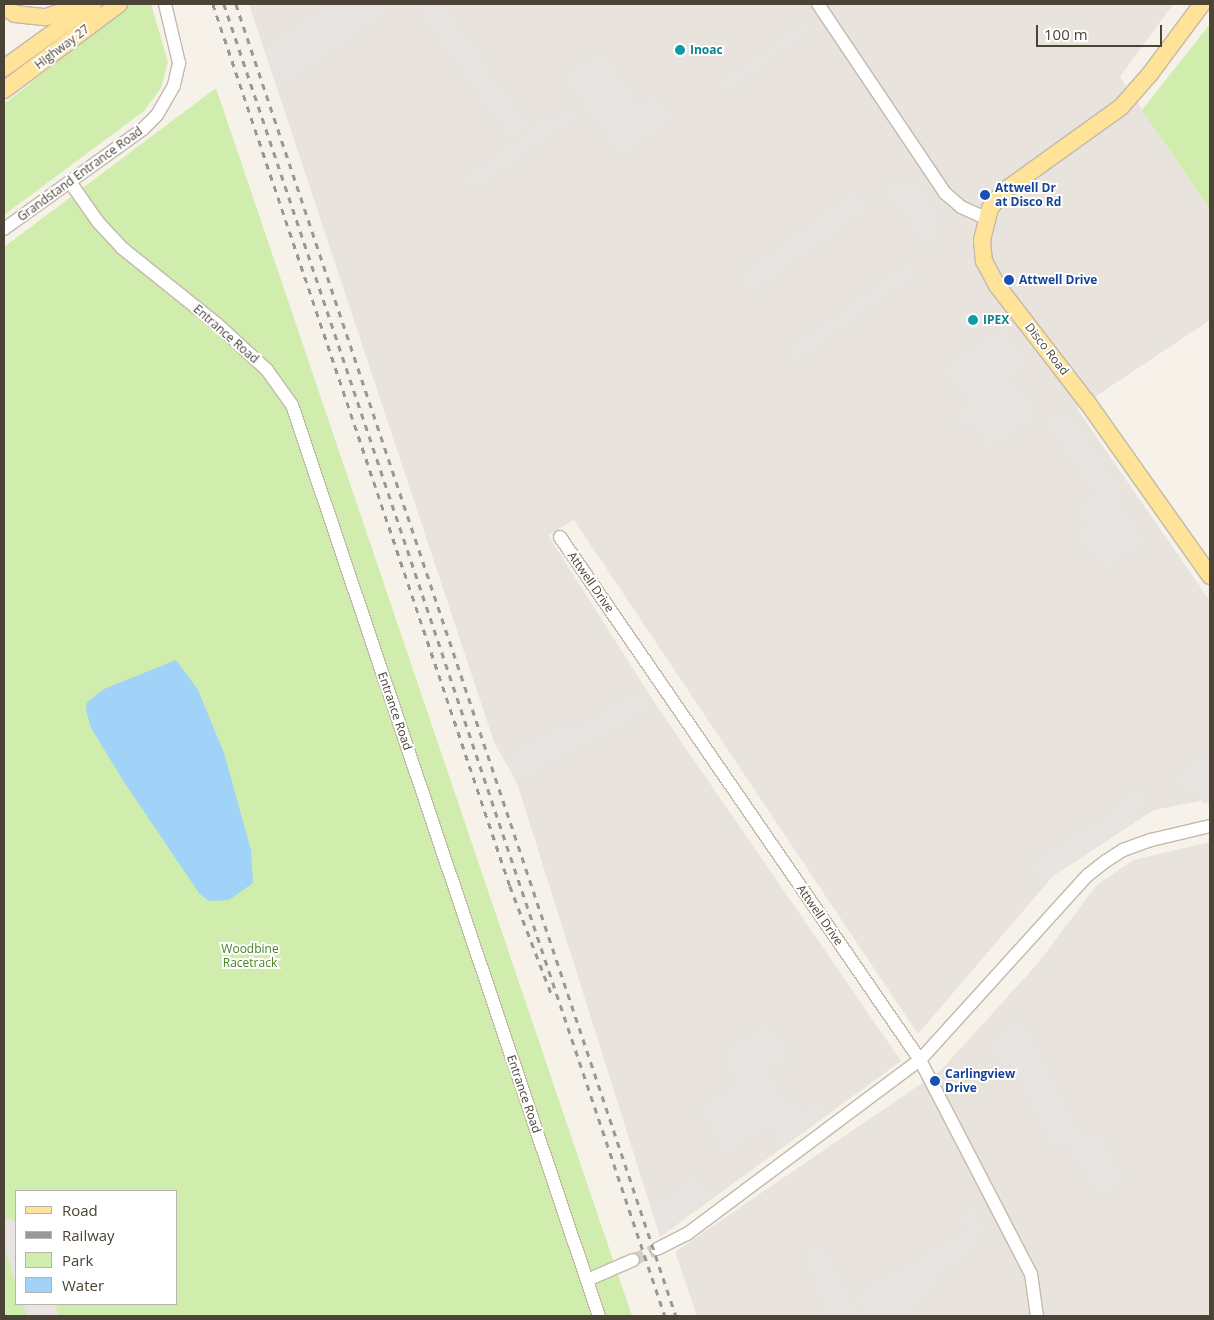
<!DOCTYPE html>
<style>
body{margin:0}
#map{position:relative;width:1214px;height:1320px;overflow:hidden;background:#f6f2e9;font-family:"Open Sans",sans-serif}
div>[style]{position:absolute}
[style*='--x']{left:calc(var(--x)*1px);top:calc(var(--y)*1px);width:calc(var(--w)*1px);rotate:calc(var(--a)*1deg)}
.industrial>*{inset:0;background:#e8e3dd}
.green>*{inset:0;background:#d0edae}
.parking>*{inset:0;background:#e7e4e1}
.water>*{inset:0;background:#a0d3f7}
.minor-tunnel>*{height:12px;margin-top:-6px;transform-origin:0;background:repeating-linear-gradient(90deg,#d4cfc5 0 12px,transparent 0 18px)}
.roads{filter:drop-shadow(1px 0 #c2baaa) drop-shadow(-1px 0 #c2baaa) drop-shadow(0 1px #c2baaa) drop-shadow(0 -1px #c2baaa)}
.minor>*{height:12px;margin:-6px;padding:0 6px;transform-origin:6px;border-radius:6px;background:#fff}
.major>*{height:16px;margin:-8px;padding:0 8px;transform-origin:8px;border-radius:8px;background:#ffe398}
.rail>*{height:2.5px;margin-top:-1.25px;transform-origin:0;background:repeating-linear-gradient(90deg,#989898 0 6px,transparent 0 12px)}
.dots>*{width:14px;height:14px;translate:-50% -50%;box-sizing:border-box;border:2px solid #fff;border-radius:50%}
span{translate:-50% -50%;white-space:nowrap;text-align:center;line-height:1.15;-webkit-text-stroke:4px #fff;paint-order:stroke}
.street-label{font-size:12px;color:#4a4336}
.culture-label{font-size:12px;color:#0d838f;font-weight:700}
.left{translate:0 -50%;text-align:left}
.transit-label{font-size:12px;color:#164399;font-weight:700}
.park-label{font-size:12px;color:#468223}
.frame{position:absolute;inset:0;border:5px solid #4a4336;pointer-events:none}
.legend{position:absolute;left:15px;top:1190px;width:162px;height:115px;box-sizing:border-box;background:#fff;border:1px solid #b7b4af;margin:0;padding:6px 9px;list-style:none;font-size:15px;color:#4a4336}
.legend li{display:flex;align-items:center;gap:10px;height:25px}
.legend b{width:25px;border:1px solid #b7b4af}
.scale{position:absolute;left:1036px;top:25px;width:126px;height:22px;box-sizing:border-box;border:2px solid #4a4336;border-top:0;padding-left:6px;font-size:15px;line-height:18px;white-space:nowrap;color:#4a4336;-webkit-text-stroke:4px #fff;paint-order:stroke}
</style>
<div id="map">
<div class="industrial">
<div style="clip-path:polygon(249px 4px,1173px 4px,1120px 77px,1210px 209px,1210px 320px,1077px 409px,1210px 601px,1210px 799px,1154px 810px,1053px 876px,918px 1034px,574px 520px,548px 535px,658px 708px,901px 1061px,660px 1237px,517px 783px,494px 742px)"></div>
<div style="clip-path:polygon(1210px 842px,1210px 1316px,697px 1316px,675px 1252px,941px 1070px,1038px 963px,1096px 886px,1133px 860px)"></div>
</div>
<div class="green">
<div style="clip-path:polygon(130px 4px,151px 4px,168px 62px,161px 88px,144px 111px,4px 215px,4px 104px)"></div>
<div style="clip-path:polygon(1210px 24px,1210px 209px,1142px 110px)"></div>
<div style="clip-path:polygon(evenodd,216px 88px,632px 1316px,4px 1316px,4px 247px,216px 88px,16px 1191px,176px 1191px,176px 1304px,16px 1304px,16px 1191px)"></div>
</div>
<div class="parking">
<div style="clip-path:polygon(331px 4px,396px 4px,285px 82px,264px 51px)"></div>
<div style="clip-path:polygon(444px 4px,449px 11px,442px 17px,445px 21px,451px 17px,491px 73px,484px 78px,488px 84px,494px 80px,526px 124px,510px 136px,478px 92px,483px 89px,479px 82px,474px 85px,434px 30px,440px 25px,436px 20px,431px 24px,417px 5px)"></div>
<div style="clip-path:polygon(807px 23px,811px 29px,726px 89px,722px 83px)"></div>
<div style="clip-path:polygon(600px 53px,640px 107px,656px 96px,672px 117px,622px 154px,566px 78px)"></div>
<div style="clip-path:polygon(571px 108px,577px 116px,473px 188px,466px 178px,535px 130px,532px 124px,544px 115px,549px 123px)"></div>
<div style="clip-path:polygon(900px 181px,905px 188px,913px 182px,940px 219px,931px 226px,938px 236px,927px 244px,888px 190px)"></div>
<div style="clip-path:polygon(855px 193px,866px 207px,753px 291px,742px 276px)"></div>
<div style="clip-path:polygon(907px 265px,913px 274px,797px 358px,791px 350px)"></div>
<div style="clip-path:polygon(1003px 330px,1029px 363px,1006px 378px,1018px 396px,1023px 393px,1033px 405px,1027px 410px,1032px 417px,989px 447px,972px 423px,966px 428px,958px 417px,974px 406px,946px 368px)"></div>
<div style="clip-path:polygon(1066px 410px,1124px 495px,1116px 501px,1143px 542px,1108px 566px,1098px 552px,1092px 556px,1076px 533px,1089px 524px,1078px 508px,1096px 495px,1048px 423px)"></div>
<div style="clip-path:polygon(642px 692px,650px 707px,521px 777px,509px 756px,570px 723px,574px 729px)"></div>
<div style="clip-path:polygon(1210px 754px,1210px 802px,1203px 804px,1200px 794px,1180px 785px,1175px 779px)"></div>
<div style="clip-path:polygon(1141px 790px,1149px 801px,1134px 811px,1138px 818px,1047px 880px,1044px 875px,1040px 877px,1032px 865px,1096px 821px,1099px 827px,1106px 822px,1103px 817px)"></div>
<div style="clip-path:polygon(1021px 1021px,1084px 1143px,1098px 1136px,1123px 1183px,1098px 1196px,1069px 1142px,1056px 1149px,1010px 1062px,1003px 1066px,992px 1046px,1005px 1039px,1002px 1032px)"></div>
<div style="clip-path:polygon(768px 1026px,788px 1055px,764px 1071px,787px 1105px,795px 1100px,805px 1114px,819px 1104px,826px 1113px,783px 1145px,723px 1056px)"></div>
<div style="clip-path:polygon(740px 1085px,766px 1125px,727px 1151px,701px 1111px)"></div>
<div style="clip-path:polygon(696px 1177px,710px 1195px,660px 1231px,654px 1208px)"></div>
<div style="clip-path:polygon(973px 1210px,983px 1230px,961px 1259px,941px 1271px,914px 1309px,901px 1316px,878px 1316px,853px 1297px,969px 1232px,963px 1216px)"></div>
<div style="clip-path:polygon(4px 1217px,16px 1222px,16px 1283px,4px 1246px)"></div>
<div style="clip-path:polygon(822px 1246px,852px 1308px,864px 1316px,829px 1316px,806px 1252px)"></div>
<div style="clip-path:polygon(23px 1304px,55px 1304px,59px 1316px,27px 1316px)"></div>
</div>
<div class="water">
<div style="clip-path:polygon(176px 660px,198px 690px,224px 753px,251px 850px,253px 883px,229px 900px,209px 901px,199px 893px,124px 782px,91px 728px,86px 710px,87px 702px,104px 689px)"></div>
</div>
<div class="minor-tunnel">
<div style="--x:633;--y:1260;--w:26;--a:-25"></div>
</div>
<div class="roads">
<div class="minor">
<div style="--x:818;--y:4;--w:228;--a:56.1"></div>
<div style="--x:945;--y:193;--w:21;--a:41"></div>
<div style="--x:961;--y:207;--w:27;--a:24"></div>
<div style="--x:70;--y:182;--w:49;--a:55"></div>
<div style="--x:98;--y:222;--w:35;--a:47"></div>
<div style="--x:122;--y:248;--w:122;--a:38.7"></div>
<div style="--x:217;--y:324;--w:68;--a:42.6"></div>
<div style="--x:267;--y:370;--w:43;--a:54.5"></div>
<div style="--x:292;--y:405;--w:961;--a:71.38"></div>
<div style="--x:4;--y:229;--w:171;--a:-35.7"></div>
<div style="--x:143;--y:129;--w:20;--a:-45"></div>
<div style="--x:157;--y:115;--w:34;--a:-60"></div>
<div style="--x:174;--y:85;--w:23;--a:-77"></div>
<div style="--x:179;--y:63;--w:61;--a:-103.3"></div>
<div style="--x:560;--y:537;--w:635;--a:55.46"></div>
<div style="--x:920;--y:1060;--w:241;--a:62.6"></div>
<div style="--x:1031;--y:1274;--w:42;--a:81.9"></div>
<div style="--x:657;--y:1249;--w:34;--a:-27"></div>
<div style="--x:687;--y:1234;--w:291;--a:-36.8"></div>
<div style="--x:920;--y:1060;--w:250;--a:-47.8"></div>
<div style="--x:1088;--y:875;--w:23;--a:-38"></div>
<div style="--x:1106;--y:861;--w:20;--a:-33"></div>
<div style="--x:1123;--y:850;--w:30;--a:-20"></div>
<div style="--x:1151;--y:840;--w:61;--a:-13.3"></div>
<div style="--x:587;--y:1280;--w:50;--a:-23.5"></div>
</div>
<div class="major">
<div style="--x:1202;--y:4;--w:87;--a:126.6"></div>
<div style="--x:1150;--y:74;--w:44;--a:131.3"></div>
<div style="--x:1121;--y:107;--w:144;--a:144.3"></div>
<div style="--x:1004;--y:191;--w:22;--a:129"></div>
<div style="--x:990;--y:208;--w:33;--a:104"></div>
<div style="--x:982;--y:240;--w:21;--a:85"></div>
<div style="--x:984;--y:261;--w:26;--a:62"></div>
<div style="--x:996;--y:284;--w:149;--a:52.4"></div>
<div style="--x:1087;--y:402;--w:213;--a:54.7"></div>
<div style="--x:4;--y:7;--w:13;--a:32"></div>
<div style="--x:15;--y:14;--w:31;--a:6"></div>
<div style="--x:46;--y:17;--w:36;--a:-19"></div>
<div style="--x:4;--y:68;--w:110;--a:-35.7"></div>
<div style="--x:4;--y:90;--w:144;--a:-36.8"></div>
</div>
</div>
<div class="rail">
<div style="--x:213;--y:4;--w:931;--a:71.39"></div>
<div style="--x:510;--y:886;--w:115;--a:69"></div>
<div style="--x:224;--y:4;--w:1384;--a:71.42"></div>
<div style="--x:236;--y:4;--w:1384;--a:71.46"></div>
</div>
<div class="dots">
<div style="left:680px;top:50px;background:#0f9aa8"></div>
<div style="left:985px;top:195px;background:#1a4fb4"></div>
<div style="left:1009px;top:280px;background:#1a4fb4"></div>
<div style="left:973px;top:320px;background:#0f9aa8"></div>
<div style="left:935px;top:1081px;background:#1a4fb4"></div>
</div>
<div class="street-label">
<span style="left:62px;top:47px;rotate:-37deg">Highway 27</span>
<span style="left:80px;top:174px;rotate:-36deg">Grandstand Entrance Road</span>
<span style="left:226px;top:334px;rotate:41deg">Entrance Road</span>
<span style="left:1047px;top:349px;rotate:52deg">Disco Road</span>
<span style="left:591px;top:582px;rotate:55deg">Attwell Drive</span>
<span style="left:395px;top:711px;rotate:71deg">Entrance Road</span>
<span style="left:820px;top:915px;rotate:55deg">Attwell Drive</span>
<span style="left:524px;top:1094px;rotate:71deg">Entrance Road</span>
</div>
<div class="culture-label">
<span class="left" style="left:690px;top:50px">Inoac</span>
<span class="left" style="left:983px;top:320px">IPEX</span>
</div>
<div class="transit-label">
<span class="left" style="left:995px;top:195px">Attwell Dr<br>at Disco Rd</span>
<span class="left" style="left:1019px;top:280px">Attwell Drive</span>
<span class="left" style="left:945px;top:1081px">Carlingview<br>Drive</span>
</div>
<div class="park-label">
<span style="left:250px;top:956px">Woodbine<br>Racetrack</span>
</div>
<div class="frame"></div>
<ul class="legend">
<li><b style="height:6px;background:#ffe398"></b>Road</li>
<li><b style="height:6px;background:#989898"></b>Railway</li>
<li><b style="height:14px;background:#d0edae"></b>Park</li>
<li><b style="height:14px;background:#a0d3f7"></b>Water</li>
</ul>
<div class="scale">100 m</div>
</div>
